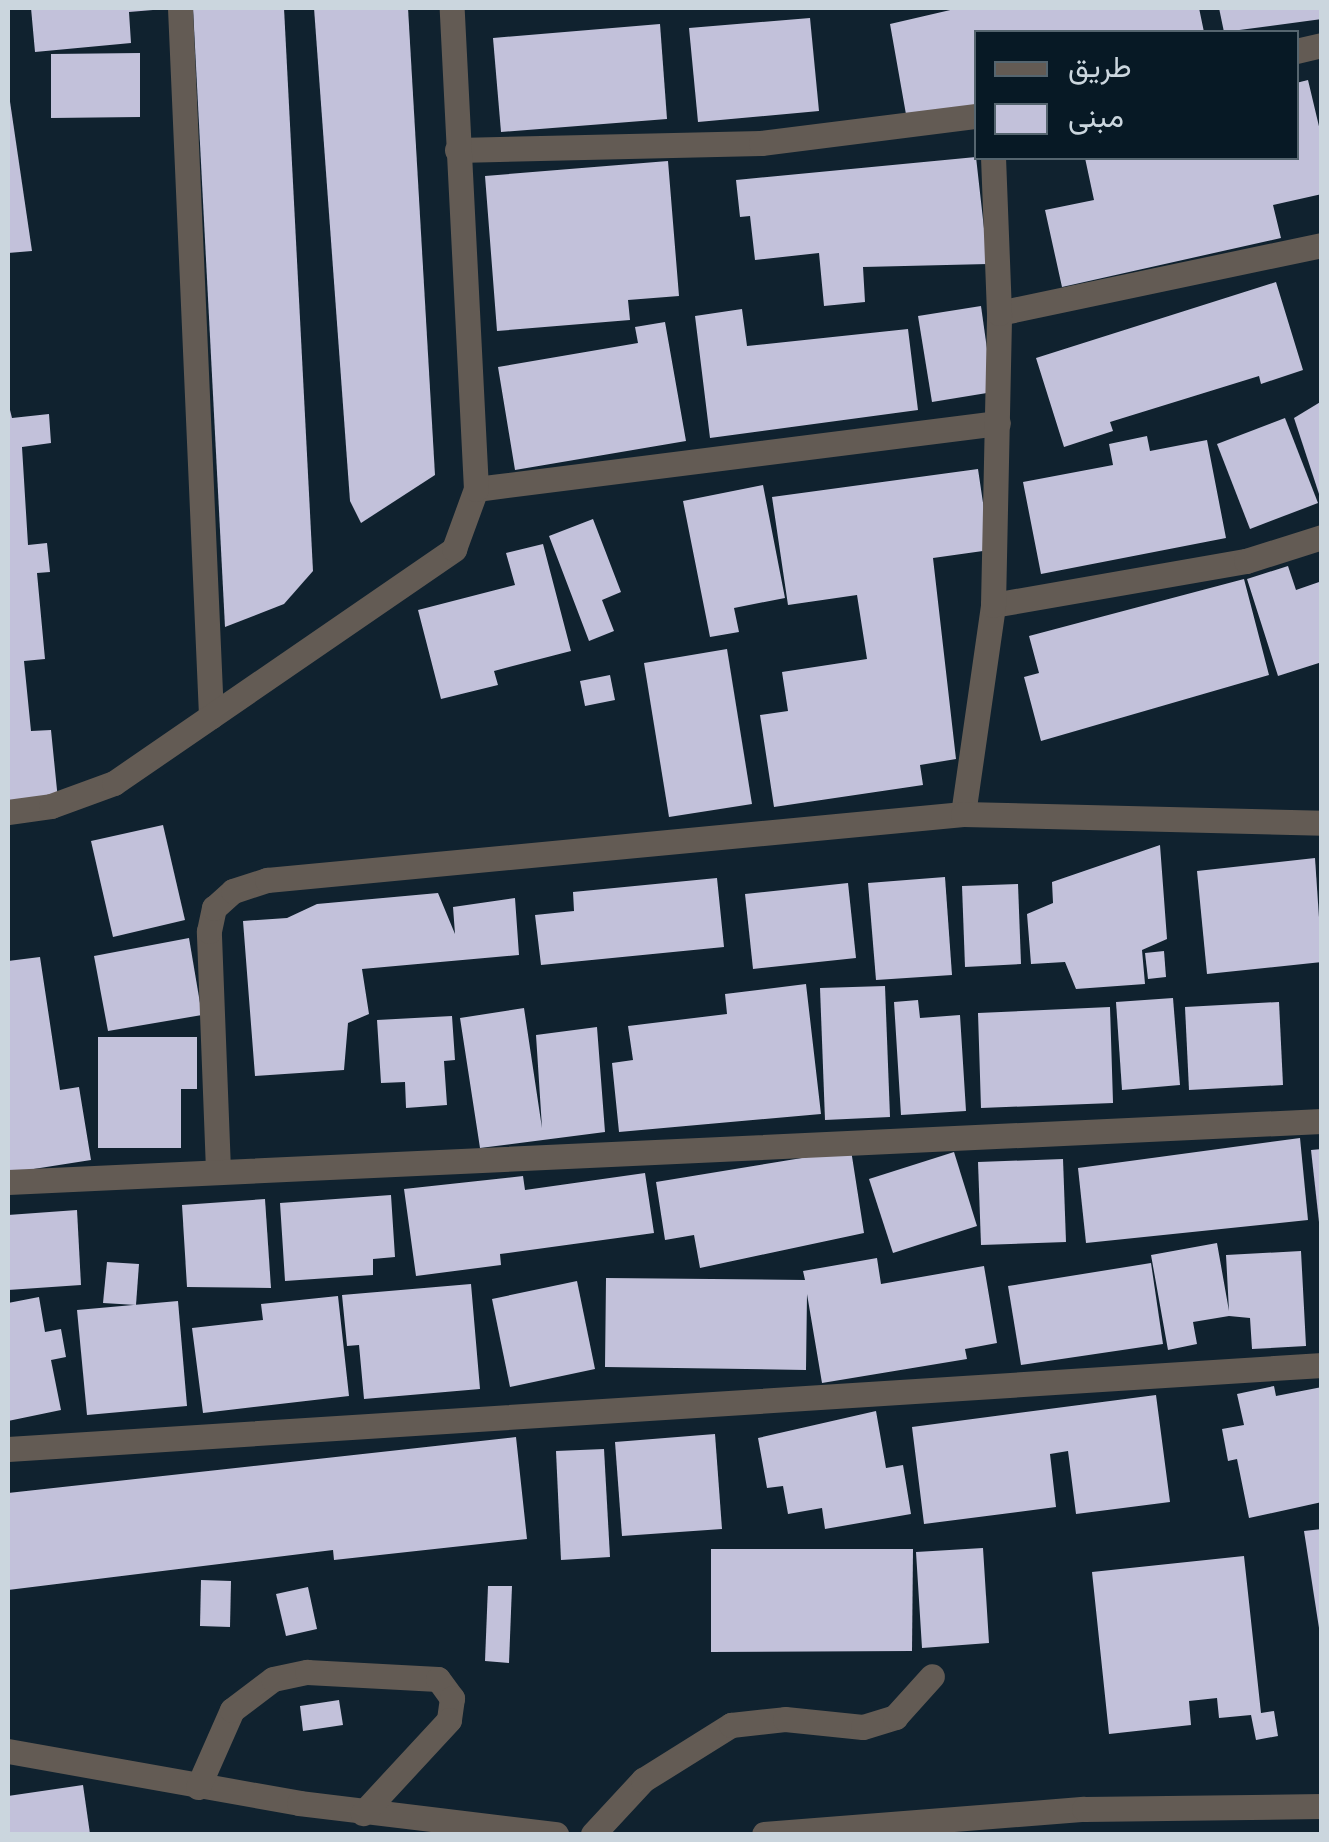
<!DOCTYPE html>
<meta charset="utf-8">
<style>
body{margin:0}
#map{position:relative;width:1329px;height:1842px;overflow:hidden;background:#10222f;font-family:Lato,Vazirmatn,sans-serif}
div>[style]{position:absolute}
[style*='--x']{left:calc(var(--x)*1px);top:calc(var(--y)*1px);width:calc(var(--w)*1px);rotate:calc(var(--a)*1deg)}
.building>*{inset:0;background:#c2c1da}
.minor>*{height:25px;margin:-12.5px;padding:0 12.5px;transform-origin:12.5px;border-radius:12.5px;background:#635b54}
span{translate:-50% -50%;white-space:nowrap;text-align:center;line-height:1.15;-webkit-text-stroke:10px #071925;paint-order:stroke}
.frame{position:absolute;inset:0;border:10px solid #cbd6de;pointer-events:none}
.legend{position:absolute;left:974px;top:30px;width:325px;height:130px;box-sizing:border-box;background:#071925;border:2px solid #55656f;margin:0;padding:12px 18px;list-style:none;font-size:30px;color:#cbd6de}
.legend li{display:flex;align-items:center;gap:20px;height:50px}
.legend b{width:50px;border:2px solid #55656f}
</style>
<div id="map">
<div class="building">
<div style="clip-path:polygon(31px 8px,153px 8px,153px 10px,129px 12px,131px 43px,35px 52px)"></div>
<div style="clip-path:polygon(193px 8px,284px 8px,313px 571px,284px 604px,225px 627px)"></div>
<div style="clip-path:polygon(314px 8px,408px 8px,435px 475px,361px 523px,350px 501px)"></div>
<div style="clip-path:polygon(959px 8px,1199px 8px,1204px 32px,976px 32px,976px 108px,907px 120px,890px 24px)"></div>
<div style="clip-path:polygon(1219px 8px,1322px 8px,1322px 19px,1224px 32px)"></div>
<div style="clip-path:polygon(810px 18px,819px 111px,698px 122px,689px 28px)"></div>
<div style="clip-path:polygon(660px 24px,667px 119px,501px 132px,493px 38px)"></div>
<div style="clip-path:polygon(140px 53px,140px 117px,51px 118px,51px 54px)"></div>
<div style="clip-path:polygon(1308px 80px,1322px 139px,1322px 194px,1273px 205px,1281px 238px,1062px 287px,1045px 210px,1094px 200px,1085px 158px,1296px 158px,1296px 83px)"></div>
<div style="clip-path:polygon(8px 88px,32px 251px,8px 253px)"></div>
<div style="clip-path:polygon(976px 157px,988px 264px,863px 267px,865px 302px,824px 306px,819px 253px,755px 260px,750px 216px,740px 217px,736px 180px)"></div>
<div style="clip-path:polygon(668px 161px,679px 296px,628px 300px,630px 320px,497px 331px,485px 176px)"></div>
<div style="clip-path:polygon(1276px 282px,1303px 370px,1261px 384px,1259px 376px,1110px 422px,1113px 431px,1064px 447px,1036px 358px)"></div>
<div style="clip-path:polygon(981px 306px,993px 392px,932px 402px,918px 316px)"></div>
<div style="clip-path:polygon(742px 309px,747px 346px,908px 329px,918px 410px,710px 438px,695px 316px)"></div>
<div style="clip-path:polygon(665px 322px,686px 441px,515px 470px,498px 367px,638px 343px,635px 327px)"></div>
<div style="clip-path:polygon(1322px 401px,1322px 500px,1321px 500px,1294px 418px)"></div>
<div style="clip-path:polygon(8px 402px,12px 418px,49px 414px,51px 443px,22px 447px,28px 545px,47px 543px,50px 572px,37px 573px,45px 659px,24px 661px,31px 731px,51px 730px,58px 800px,8px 805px)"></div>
<div style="clip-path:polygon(1285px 418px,1318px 503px,1250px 529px,1217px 444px)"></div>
<div style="clip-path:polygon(1147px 436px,1150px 451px,1207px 440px,1226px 538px,1041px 574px,1023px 482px,1113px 465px,1109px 444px)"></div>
<div style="clip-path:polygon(978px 469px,990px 550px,933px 558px,956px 759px,920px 765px,923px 785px,774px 807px,760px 715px,788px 711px,782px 672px,867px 659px,857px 595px,788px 605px,772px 497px)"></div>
<div style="clip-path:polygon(763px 485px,785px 598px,734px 608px,739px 632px,710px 637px,683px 501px)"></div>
<div style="clip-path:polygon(593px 519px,621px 592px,602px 600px,614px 631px,589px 641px,549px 536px)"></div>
<div style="clip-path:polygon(543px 544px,571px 651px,494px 671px,498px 685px,441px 699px,418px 610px,515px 585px,506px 553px)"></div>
<div style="clip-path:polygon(1288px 566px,1296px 590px,1322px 581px,1322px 662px,1278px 676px,1247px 579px)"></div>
<div style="clip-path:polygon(1244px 579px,1269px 675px,1041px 741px,1024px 677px,1039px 673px,1029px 636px)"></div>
<div style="clip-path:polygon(727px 649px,752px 804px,669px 817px,644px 663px)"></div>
<div style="clip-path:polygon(610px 675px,615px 700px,585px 706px,580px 681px)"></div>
<div style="clip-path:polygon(163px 825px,185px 920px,113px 937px,91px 841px)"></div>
<div style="clip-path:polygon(1160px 845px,1167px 939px,1142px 950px,1145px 984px,1076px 989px,1065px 962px,1031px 964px,1027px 914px,1053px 903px,1052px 882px)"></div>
<div style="clip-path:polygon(1315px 858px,1322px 962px,1207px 974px,1197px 871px)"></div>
<div style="clip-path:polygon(945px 877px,952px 975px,876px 980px,868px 883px)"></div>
<div style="clip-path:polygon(717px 878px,724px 947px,541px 965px,535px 915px,574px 911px,573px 892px)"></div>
<div style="clip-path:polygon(848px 883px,856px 958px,753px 969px,745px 894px)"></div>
<div style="clip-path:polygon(1018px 884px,1021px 964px,965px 967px,962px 886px)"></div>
<div style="clip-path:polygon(438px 893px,455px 934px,453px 907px,515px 898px,519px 955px,362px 969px,369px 1014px,348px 1023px,344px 1070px,255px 1076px,243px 921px,287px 918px,317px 904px)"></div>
<div style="clip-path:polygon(189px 938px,202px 1015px,108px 1031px,94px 956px)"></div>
<div style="clip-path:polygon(1164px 951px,1166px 977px,1148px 979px,1145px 953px)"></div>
<div style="clip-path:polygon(40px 957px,60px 1090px,79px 1087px,91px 1160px,8px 1173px,8px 961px)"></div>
<div style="clip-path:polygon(806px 984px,821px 1114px,619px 1132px,612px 1063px,633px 1060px,628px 1026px,727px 1014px,725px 994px)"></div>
<div style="clip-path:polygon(885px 986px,890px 1117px,825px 1120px,820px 988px)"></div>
<div style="clip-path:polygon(1173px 998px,1180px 1085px,1122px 1090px,1116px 1002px)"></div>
<div style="clip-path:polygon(918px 1000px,920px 1018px,960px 1015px,966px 1111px,901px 1115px,894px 1002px)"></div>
<div style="clip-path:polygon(1279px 1002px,1283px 1085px,1189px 1090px,1185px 1007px)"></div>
<div style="clip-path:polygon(1110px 1007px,1113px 1103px,981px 1108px,978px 1013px)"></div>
<div style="clip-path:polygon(524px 1008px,542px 1128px,536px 1035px,597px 1027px,605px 1132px,480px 1148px,460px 1018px)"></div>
<div style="clip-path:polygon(452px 1016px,455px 1060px,444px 1061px,447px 1105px,406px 1108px,405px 1082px,381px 1083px,377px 1020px)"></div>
<div style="clip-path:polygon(98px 1037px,197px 1037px,197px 1089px,181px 1089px,181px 1148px,98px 1148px)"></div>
<div style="clip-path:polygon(1300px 1138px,1308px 1220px,1086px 1243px,1078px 1168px)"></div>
<div style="clip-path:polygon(1322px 1149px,1322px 1221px,1319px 1222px,1311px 1150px)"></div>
<div style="clip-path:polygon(851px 1150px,864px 1233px,700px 1268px,694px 1235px,665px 1240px,656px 1182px)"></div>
<div style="clip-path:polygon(954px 1152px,977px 1226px,893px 1253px,869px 1179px)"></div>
<div style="clip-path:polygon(1063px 1159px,1066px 1242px,981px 1245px,978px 1162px)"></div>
<div style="clip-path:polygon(645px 1173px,654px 1233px,500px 1254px,501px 1265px,416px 1276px,404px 1189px,523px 1176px,525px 1190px)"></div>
<div style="clip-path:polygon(391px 1195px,395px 1257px,373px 1259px,373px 1275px,285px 1281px,280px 1203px)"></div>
<div style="clip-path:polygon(265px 1199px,271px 1288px,187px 1287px,182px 1205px)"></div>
<div style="clip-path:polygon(77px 1210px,81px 1285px,8px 1290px,8px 1215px)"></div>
<div style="clip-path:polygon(1217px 1243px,1229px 1311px,1226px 1255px,1301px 1251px,1306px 1346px,1252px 1349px,1250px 1318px,1229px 1316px,1193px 1322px,1197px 1344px,1168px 1350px,1151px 1255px)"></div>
<div style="clip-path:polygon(877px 1258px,881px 1284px,984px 1266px,997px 1343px,965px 1349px,967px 1359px,822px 1383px,807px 1294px,806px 1370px,605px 1367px,606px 1278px,805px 1280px,803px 1271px)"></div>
<div style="clip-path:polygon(107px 1262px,139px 1264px,136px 1305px,103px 1303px)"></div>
<div style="clip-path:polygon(1151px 1263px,1163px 1344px,1021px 1365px,1008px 1286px)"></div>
<div style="clip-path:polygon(577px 1281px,595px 1369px,510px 1387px,492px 1299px)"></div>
<div style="clip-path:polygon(471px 1284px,480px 1389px,364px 1399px,359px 1345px,347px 1346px,342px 1295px)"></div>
<div style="clip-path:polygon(338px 1296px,349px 1396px,203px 1413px,192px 1328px,263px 1320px,261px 1304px)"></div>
<div style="clip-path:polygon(39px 1297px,45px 1332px,61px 1329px,66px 1357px,51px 1360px,61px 1410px,8px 1421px,8px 1303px)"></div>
<div style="clip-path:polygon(178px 1301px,187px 1406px,87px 1415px,77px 1310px)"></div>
<div style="clip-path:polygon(1274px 1386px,1276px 1396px,1322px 1387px,1322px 1502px,1249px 1518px,1237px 1459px,1228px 1461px,1222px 1429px,1244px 1425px,1237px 1394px)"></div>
<div style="clip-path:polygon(1156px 1395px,1170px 1502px,1076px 1514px,1068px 1451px,1050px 1454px,1056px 1507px,924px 1524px,912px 1427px)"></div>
<div style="clip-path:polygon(876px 1411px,886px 1468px,903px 1465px,911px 1514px,825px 1529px,822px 1508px,788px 1514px,783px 1486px,767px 1488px,758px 1438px)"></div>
<div style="clip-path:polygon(715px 1434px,722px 1529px,622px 1536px,615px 1442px)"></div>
<div style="clip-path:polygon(516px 1437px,527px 1539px,334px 1560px,333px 1550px,8px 1590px,8px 1493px)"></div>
<div style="clip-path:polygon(604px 1449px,610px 1557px,561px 1560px,556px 1451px)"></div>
<div style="clip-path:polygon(1322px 1529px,1322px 1628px,1319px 1628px,1304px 1531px)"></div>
<div style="clip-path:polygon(983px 1548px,989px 1643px,922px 1648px,916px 1552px)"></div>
<div style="clip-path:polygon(711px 1549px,913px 1549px,912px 1651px,711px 1652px)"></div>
<div style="clip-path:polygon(1244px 1556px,1261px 1713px,1274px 1711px,1278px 1736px,1256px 1740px,1251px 1715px,1219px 1718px,1217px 1698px,1189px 1701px,1191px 1725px,1109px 1734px,1092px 1572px)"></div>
<div style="clip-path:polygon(201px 1580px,231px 1581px,230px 1627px,200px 1626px)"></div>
<div style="clip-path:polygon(488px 1586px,512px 1586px,509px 1663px,485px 1661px)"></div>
<div style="clip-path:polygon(308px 1587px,317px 1629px,286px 1636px,276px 1594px)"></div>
<div style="clip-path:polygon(339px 1700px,343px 1725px,303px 1731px,300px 1706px)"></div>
<div style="clip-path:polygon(83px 1785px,90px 1834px,8px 1834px,8px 1796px)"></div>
</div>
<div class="minor">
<div style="--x:180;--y:8;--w:709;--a:87.49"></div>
<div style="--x:1296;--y:51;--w:27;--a:-13"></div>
<div style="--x:457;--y:150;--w:304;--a:-1.3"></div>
<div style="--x:761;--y:143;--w:217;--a:-7.2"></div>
<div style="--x:999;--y:313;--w:330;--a:-11.9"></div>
<div style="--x:476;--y:489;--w:526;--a:-7.21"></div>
<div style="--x:993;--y:605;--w:257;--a:-9.9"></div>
<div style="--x:1246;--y:561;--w:80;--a:-17.5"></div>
<div style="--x:8;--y:812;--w:43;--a:-7.9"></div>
<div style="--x:51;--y:806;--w:67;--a:-20.1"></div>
<div style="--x:114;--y:783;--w:413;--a:-34.5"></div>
<div style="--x:454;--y:549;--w:64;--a:-69.9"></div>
<div style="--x:476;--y:489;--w:482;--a:-92.9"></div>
<div style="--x:963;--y:814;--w:211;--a:-81.8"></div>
<div style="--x:993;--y:605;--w:292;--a:-88.8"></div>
<div style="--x:999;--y:313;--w:155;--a:-92.2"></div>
<div style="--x:218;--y:1170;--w:239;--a:-92.2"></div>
<div style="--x:209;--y:931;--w:24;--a:-78"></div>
<div style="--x:214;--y:908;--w:25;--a:-42"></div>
<div style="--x:233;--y:891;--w:36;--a:-18"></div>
<div style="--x:267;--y:880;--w:699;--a:-5.42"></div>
<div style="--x:963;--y:814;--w:359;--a:1.4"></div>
<div style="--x:8;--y:1182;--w:1315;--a:-2.66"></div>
<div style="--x:8;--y:1449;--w:1317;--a:-3.66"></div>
<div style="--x:8;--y:1751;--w:296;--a:10.1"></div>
<div style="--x:299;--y:1803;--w:259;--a:6.9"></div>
<div style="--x:198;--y:1787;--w:84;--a:-66.2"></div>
<div style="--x:232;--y:1710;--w:51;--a:-37.1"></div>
<div style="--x:273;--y:1679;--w:35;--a:-12"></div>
<div style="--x:307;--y:1672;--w:131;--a:3.1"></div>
<div style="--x:438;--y:1679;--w:24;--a:54"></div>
<div style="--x:452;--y:1698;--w:22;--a:98"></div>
<div style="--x:449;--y:1720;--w:127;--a:132.8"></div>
<div style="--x:593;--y:1834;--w:74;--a:-47.2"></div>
<div style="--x:643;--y:1780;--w:104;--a:-32"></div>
<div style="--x:731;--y:1725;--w:54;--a:-6.3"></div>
<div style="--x:785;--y:1719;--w:78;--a:5.9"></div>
<div style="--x:863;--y:1727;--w:34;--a:-17"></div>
<div style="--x:895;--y:1717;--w:55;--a:-47.9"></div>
<div style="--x:764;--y:1834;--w:321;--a:-4.5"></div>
<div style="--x:1084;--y:1809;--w:238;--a:-0.7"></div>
</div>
<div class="frame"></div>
<ul class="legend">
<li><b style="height:12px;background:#635b54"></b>طريق</li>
<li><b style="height:28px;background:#c2c1da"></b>مبنى</li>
</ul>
</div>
